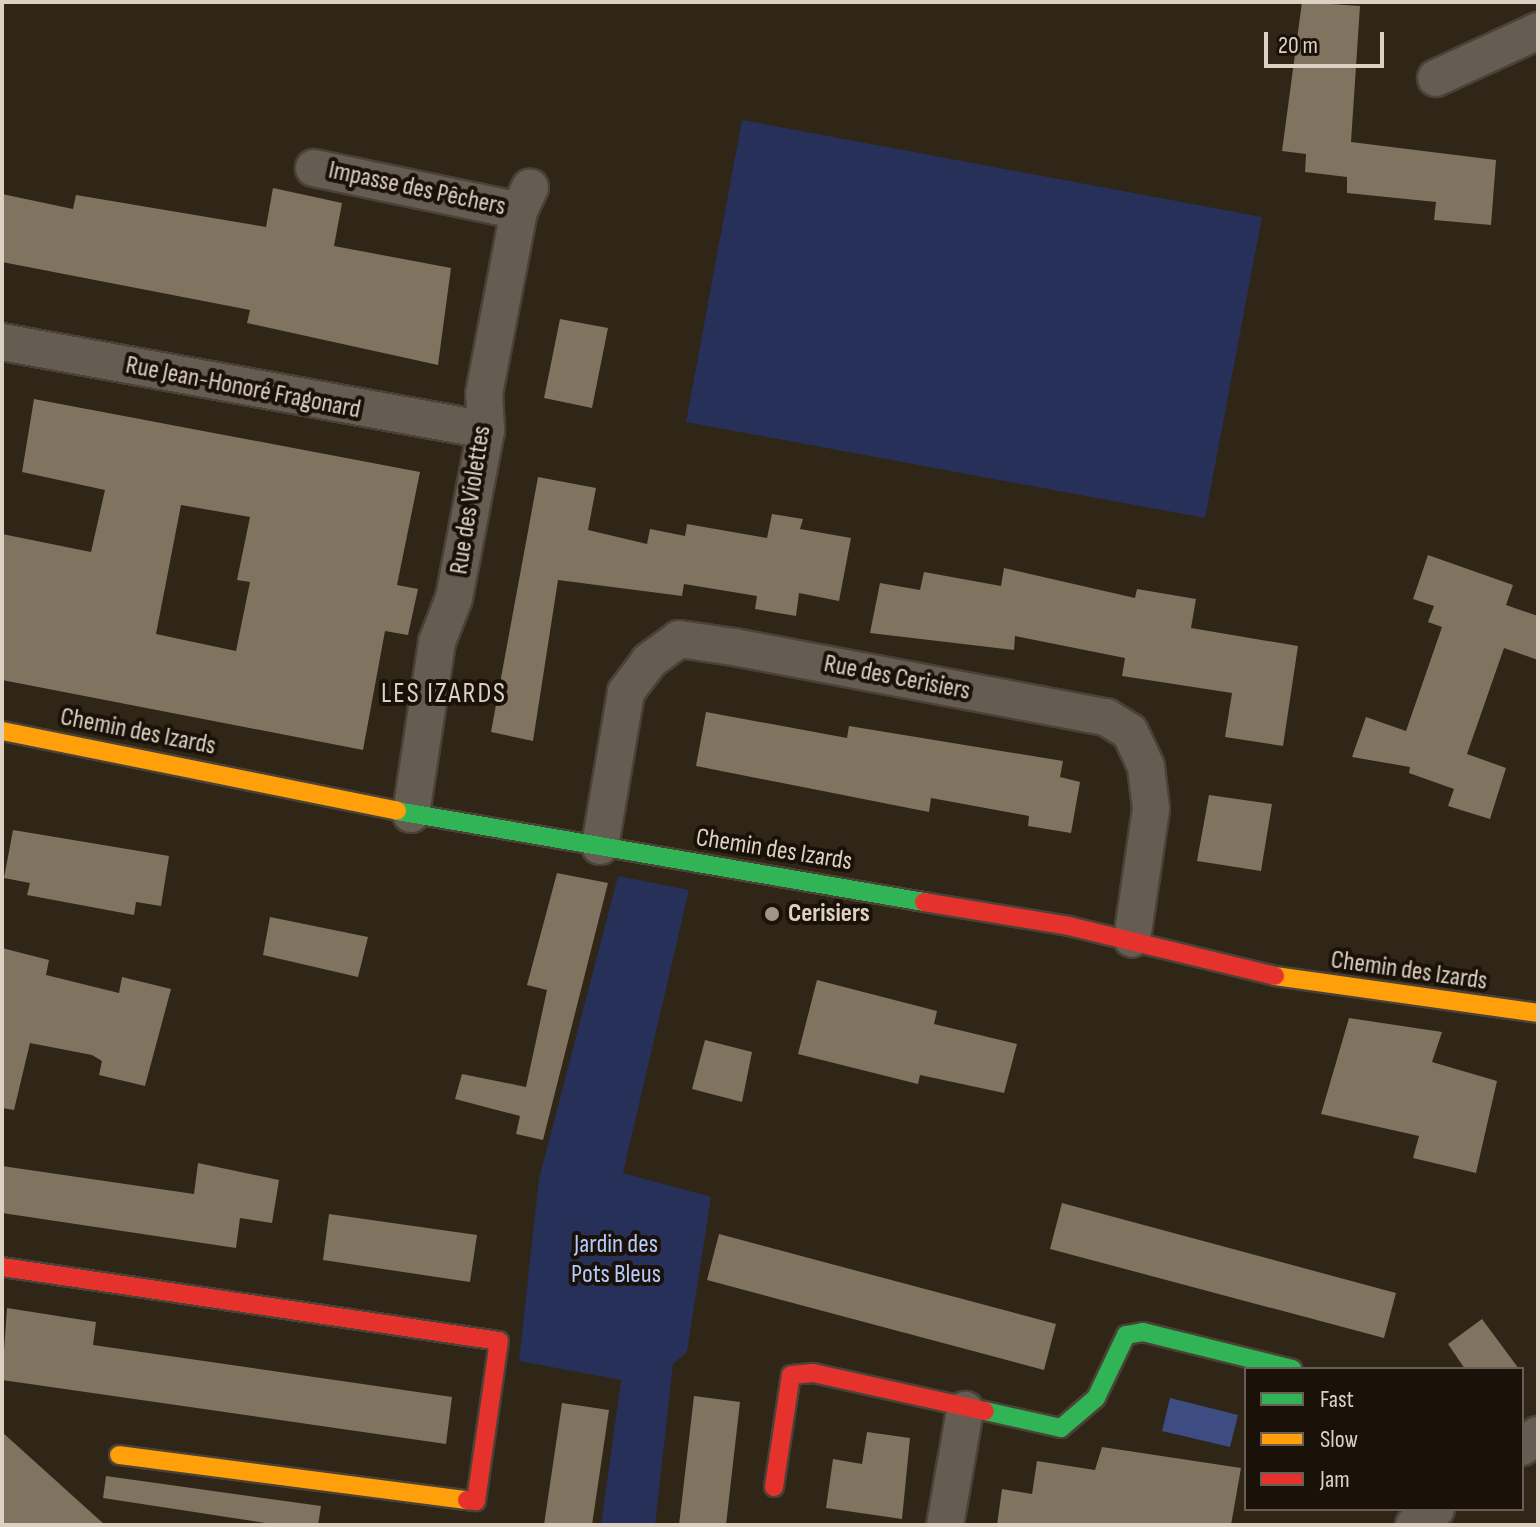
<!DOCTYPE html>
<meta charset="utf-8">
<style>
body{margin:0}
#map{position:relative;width:1540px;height:1527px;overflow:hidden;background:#2f2617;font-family:"Sofia Sans Condensed",sans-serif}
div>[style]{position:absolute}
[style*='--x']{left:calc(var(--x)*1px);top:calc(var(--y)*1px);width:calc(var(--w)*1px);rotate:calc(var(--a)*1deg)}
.green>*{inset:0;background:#273058}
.water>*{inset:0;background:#3e4c84}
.building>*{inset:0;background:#80735f}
.roads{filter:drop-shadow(2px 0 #4a4237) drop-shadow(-2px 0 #4a4237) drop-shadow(0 2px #4a4237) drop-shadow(0 -2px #4a4237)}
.street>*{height:36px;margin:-18px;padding:0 18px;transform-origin:18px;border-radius:18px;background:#655d52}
.fast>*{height:18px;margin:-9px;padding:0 9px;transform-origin:9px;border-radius:9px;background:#30b455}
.slow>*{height:18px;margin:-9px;padding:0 9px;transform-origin:9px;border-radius:9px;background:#ff9f0a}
.jam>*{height:18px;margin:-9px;padding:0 9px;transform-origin:9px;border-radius:9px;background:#e5322d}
.dots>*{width:22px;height:22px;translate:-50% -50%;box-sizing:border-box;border:4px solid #1a1208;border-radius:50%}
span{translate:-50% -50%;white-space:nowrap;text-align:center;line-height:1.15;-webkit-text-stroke:8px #1a1208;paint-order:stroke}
.street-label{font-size:26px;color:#ddd1c3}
.poi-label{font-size:26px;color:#ddd1c3;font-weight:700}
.left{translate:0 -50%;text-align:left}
.park-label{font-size:26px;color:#b5c8ff}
.neighbourhood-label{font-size:28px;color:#ddd1c3;letter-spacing:2px}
.frame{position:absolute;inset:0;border:4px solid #ddd1c3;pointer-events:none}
.legend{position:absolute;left:1244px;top:1367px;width:280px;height:144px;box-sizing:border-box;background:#1a1208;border:2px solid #685e53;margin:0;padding:10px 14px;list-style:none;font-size:24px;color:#ddd1c3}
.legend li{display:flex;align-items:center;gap:16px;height:40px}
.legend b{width:40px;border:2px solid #685e53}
.scale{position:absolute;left:1264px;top:32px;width:120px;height:36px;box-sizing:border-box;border:4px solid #ddd1c3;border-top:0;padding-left:10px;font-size:24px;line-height:28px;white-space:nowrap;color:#ddd1c3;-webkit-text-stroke:6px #1a1208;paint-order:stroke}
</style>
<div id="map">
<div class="green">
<div style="clip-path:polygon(742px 120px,1262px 217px,1205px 518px,686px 422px)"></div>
<div style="clip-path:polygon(618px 876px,689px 890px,623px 1173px,711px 1197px,687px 1352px,673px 1364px,655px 1525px,601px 1525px,621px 1380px,519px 1361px,539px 1179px)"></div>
</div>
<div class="water">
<div style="clip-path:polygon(1170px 1398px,1238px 1415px,1230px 1447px,1162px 1431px)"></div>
</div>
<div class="building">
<div style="clip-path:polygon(1302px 2px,1360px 6px,1351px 142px,1496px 160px,1491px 225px,1434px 220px,1436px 202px,1347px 193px,1347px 177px,1305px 172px,1306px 154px,1282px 151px)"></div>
<div style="clip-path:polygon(273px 188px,342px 203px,334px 246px,451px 268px,438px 365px,247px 323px,250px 310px,2px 262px,2px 194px,73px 209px,76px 195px,266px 227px)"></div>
<div style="clip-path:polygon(560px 319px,608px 328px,592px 408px,544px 398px)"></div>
<div style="clip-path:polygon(evenodd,34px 399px,420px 472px,397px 585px,418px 589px,408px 635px,385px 631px,363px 750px,2px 680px,2px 534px,91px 552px,105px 490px,22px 472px,34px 399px,181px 505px,250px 517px,237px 580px,250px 582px,236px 651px,156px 634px,181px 505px)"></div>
<div style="clip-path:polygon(538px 477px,596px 488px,588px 530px,647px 544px,650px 529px,685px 536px,687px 524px,767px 538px,772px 514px,803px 519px,800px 529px,851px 538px,839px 601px,799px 593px,796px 616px,755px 609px,757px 596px,684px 584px,682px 596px,558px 580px,533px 741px,491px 732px)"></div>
<div style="clip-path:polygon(1428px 555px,1513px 585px,1506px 605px,1538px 616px,1538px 660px,1504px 648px,1467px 754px,1506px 768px,1490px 819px,1448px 806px,1454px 789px,1409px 773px,1410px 767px,1352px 757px,1366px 717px,1406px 731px,1442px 627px,1428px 622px,1434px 606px,1413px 599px)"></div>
<div style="clip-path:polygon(1004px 568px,1135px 598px,1137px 589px,1196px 599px,1191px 628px,1298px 646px,1283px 746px,1225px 737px,1232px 693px,1122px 676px,1125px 658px,1015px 636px,1014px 650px,870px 633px,880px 583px,920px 590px,924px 572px,1001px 586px)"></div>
<div style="clip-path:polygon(706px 712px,847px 738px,849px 726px,1063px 761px,1060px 777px,1080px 782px,1071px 833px,1028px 826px,1029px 816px,931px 798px,929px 812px,696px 766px)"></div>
<div style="clip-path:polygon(1209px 795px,1272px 804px,1261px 871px,1197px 861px)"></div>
<div style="clip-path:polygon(13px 830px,169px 856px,161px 906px,136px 902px,134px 915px,27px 895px,30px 883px,4px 878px)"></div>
<div style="clip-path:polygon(557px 873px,608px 883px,543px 1140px,516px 1134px,520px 1116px,455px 1099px,462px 1074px,526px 1087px,547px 990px,527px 985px)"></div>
<div style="clip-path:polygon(270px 917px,368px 937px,358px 977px,263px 955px)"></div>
<div style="clip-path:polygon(2px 948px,49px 960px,46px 975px,119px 993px,122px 977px,171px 989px,145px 1086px,99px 1075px,102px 1061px,92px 1055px,30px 1043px,14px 1110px,2px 1108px)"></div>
<div style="clip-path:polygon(817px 980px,937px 1011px,934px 1024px,1017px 1044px,1004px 1093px,920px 1075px,918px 1084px,798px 1054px)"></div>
<div style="clip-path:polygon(1349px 1018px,1442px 1032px,1432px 1062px,1497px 1081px,1476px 1173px,1413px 1158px,1419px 1136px,1321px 1114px)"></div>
<div style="clip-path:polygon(705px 1040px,752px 1052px,742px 1102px,692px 1089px)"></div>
<div style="clip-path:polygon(198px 1163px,279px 1180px,272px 1223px,240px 1218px,236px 1248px,2px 1213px,2px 1166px,194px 1194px)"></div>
<div style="clip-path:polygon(1062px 1203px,1396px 1293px,1384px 1338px,1050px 1249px)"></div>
<div style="clip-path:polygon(329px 1214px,477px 1235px,470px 1282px,323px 1260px)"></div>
<div style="clip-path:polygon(719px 1234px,1056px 1324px,1044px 1370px,707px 1280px)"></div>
<div style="clip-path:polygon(7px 1308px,96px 1322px,93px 1345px,452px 1397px,446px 1444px,2px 1380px)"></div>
<div style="clip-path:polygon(1482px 1319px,1519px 1369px,1465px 1369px,1448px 1344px)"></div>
<div style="clip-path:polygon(694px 1396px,740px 1402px,726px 1525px,679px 1525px)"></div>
<div style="clip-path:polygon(562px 1403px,609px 1410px,592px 1525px,544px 1525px)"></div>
<div style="clip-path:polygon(2px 1432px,105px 1525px,2px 1525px)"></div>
<div style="clip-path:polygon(867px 1432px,910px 1438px,902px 1519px,826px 1508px,833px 1459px,862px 1464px)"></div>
<div style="clip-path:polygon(1102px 1447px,1241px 1468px,1231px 1525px,997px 1525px,1002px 1489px,1032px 1494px,1037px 1461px,1095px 1470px)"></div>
<div style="clip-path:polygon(106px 1476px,321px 1506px,318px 1525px,279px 1525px,103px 1498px)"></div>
</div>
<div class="roads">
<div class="street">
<div style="--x:1436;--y:78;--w:112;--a:-24.7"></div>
<div style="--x:314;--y:168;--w:209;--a:11.8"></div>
<div style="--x:2;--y:342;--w:492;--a:10.3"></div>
<div style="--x:411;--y:814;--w:174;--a:-81.4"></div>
<div style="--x:437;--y:642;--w:47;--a:-68.9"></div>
<div style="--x:454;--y:598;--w:171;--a:-79.2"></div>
<div style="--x:486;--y:430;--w:36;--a:-93"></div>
<div style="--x:484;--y:394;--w:186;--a:-79.2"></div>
<div style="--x:519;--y:211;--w:26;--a:-65"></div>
<div style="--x:600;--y:846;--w:156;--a:-80.4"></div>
<div style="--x:626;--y:692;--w:39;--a:-53"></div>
<div style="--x:649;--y:661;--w:37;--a:-36"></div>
<div style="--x:679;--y:639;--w:56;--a:8.3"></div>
<div style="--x:734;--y:647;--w:379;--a:10.7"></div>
<div style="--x:1106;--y:717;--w:28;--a:32"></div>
<div style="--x:1130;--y:732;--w:38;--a:65"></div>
<div style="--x:1146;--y:767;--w:42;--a:83.2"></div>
<div style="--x:1151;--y:809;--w:131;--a:98.3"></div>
<div style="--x:1522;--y:1447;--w:20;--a:-37"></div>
<div style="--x:945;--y:1525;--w:117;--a:-80.1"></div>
<div style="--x:1414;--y:1525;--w:27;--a:-36"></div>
</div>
<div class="fast">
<div style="--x:397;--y:811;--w:535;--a:9.8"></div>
<div style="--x:985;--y:1411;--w:78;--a:12.6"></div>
<div style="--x:1061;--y:1428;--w:46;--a:-40.6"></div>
<div style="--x:1096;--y:1398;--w:70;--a:-64.5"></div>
<div style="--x:1126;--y:1335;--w:17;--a:-10"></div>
<div style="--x:1143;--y:1332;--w:154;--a:13.9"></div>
</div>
<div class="slow">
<div style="--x:2;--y:731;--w:403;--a:11.4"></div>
<div style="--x:1275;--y:976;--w:266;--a:8"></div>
<div style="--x:119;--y:1455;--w:351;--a:7.4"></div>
</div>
<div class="jam">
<div style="--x:924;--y:902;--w:147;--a:9.4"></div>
<div style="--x:1069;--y:926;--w:212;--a:13.6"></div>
<div style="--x:2;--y:1267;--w:502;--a:8.47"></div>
<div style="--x:499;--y:1341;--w:162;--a:98.2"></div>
<div style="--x:476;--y:1501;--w:9;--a:-174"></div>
<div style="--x:774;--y:1487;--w:113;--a:-81.4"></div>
<div style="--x:791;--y:1375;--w:22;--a:-5"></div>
<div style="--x:813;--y:1373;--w:176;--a:12.5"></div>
</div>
</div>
<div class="dots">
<div style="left:772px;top:914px;background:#a09587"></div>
</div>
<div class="street-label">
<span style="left:417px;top:189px;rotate:12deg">Impasse des Pêchers</span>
<span style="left:243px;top:388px;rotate:11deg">Rue Jean-Honoré Fragonard</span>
<span style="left:471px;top:500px;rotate:-81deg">Rue des Violettes</span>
<span style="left:897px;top:678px;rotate:11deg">Rue des Cerisiers</span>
<span style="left:138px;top:732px;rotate:11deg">Chemin des Izards</span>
<span style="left:774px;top:850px;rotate:9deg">Chemin des Izards</span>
<span style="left:1409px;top:971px;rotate:8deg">Chemin des Izards</span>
</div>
<div class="poi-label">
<span class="left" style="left:788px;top:914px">Cerisiers</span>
</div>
<div class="park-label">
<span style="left:616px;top:1260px">Jardin des<br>Pots Bleus</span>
</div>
<div class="neighbourhood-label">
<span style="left:444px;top:694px">LES IZARDS</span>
</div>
<div class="frame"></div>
<ul class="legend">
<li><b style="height:10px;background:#30b455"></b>Fast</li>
<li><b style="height:10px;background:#ff9f0a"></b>Slow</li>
<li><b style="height:10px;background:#e5322d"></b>Jam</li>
</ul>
<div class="scale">20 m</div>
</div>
